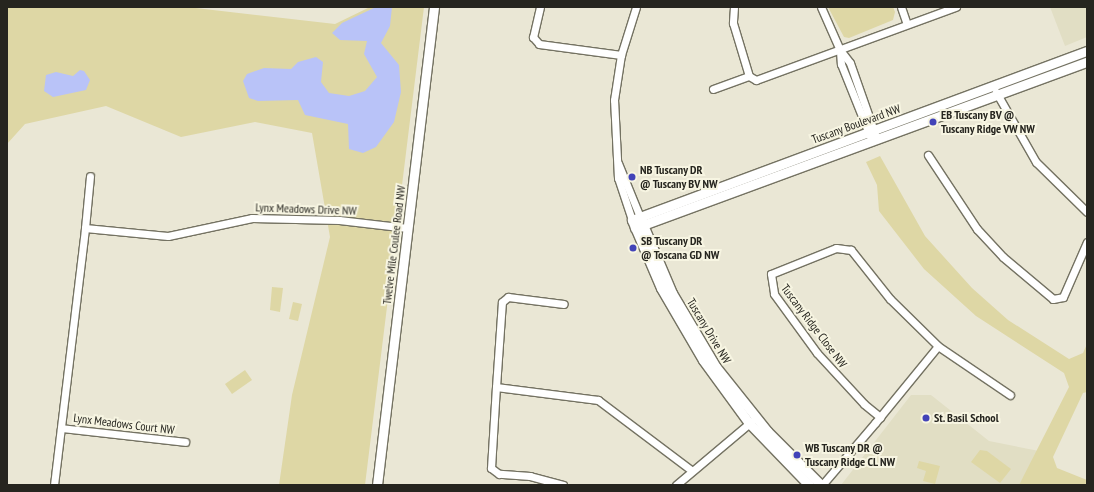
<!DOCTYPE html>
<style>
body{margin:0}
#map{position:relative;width:1094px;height:492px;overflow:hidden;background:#eae7d5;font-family:"PT Sans Narrow",sans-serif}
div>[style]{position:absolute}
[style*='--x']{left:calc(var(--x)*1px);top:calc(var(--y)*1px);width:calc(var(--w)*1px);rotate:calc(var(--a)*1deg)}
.built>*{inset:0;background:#e1dec4}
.green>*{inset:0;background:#ded7a5}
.water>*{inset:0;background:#b9c3f8}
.roads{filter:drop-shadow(1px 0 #747262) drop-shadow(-1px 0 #747262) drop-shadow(0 1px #747262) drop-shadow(0 -1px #747262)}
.minor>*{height:7px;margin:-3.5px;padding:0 3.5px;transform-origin:3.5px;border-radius:3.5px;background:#fff}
.tertiary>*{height:9px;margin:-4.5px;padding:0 4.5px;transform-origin:4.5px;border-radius:4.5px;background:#fff}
.dots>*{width:11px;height:11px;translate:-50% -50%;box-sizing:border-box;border:2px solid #f7f5e2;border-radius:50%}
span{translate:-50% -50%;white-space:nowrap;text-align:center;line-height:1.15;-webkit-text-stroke:4px #f7f5e2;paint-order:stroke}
.poi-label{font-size:12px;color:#26251f;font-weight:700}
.left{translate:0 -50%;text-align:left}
.street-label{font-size:12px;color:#26251f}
.frame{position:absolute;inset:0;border:8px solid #26251f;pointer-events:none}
</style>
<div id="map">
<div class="built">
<div style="clip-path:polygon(1050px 7px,1087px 7px,1087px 37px,1065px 46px)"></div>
<div style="clip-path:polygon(911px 395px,931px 395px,989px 441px,1039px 451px,1019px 485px,841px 485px)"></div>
</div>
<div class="green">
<div style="clip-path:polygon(7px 7px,187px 7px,335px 24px,370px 7px,424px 7px,365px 485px,279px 485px,292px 395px,330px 237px,312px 133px,255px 122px,181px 137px,106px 106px,25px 124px,7px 144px)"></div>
<div style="clip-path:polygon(828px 7px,893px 7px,895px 12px,893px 20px,849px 38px,844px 37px)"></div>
<div style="clip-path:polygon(880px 156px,925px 236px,972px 288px,1008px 320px,1069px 359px,1083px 353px,1087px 344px,1087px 392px,1083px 393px,1053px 457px,1057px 468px,1087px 480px,1087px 485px,1019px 485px,1069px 387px,1064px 373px,976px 316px,924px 269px,879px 211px,877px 185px,866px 162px)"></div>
<div style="clip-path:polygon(272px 287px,283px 288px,280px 312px,270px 310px)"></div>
<div style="clip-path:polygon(293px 302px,302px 304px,298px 321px,289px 319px)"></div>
<div style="clip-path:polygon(245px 370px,252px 380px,232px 394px,225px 384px)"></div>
<div style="clip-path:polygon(980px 450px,987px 451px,1011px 469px,1000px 483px,971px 462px)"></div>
<div style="clip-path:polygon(919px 461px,940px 466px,935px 484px,923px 481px,926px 471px,917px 468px)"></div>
</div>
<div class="water">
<div style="clip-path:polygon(376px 7px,392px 7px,390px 26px,381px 43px,399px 65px,401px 92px,394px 122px,376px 147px,363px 153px,349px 149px,348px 124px,305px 115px,298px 100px,258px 101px,249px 98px,243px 81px,247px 74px,264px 68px,291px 69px,298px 62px,316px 57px,323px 62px,321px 82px,329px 93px,349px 96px,365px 91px,377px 77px,364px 54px,367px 41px,340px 40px,332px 33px,342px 23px)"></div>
<div style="clip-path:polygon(80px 70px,84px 71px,90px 80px,86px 90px,53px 97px,44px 91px,46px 75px,56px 72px,73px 76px)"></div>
</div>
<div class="roads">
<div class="minor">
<div style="--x:540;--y:7;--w:31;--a:103"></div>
<div style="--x:533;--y:37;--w:9;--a:49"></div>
<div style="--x:539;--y:44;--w:83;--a:7.6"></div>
<div style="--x:734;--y:7;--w:16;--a:94"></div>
<div style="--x:733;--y:23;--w:55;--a:73.2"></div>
<div style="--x:749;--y:76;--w:8;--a:30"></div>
<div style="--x:756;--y:80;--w:213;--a:-20.1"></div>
<div style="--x:821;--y:7;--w:47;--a:66.2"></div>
<div style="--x:840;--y:50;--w:16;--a:52"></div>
<div style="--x:850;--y:63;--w:75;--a:70.6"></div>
<div style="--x:901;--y:7;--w:18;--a:71"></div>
<div style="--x:840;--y:51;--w:13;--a:86"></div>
<div style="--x:841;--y:64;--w:78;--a:68.1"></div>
<div style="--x:713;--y:89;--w:38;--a:-20"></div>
<div style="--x:996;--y:92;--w:81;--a:60.3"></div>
<div style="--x:1036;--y:162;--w:71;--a:44.4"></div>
<div style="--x:928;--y:155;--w:89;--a:56.5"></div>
<div style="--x:977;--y:229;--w:38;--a:47"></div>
<div style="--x:1003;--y:257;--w:65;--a:40"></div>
<div style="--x:1053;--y:299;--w:10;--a:-11"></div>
<div style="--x:1063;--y:297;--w:60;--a:-66.4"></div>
<div style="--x:618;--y:163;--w:58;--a:67.8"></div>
<div style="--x:632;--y:220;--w:44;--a:-108.4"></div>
<div style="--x:618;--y:178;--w:78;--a:-92.9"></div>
<div style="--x:614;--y:100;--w:46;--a:-81.2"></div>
<div style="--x:621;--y:55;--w:50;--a:-72.6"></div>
<div style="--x:85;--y:228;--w:52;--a:-84.5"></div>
<div style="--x:938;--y:346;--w:87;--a:34.2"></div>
<div style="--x:496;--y:387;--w:85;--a:-86"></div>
<div style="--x:502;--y:302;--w:8;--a:-40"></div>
<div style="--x:508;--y:297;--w:56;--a:7.1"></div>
<div style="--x:61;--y:428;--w:125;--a:6.4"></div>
<div style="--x:54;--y:485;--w:259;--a:-83.1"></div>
<div style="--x:85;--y:228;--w:83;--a:5.5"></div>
<div style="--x:168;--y:236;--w:86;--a:-12.1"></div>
<div style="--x:252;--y:218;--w:87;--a:1.3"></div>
<div style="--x:339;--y:220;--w:69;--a:6.6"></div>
<div style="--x:563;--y:485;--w:34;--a:-165"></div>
<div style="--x:530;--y:476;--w:31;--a:-176"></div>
<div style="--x:499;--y:474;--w:10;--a:-143"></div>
<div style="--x:491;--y:468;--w:81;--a:-86.5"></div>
<div style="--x:496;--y:387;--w:103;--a:7.3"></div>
<div style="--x:598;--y:400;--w:116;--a:37"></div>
<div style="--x:676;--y:485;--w:99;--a:-40.1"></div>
<div style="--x:822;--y:485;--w:82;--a:-49.5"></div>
<div style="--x:875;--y:423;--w:99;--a:-50.7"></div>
<div style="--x:938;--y:346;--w:67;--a:-135.6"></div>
<div style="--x:890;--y:299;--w:63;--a:-128.5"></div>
<div style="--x:851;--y:250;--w:15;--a:-172"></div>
<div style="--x:836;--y:248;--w:70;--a:158.2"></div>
<div style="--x:771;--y:274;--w:20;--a:81"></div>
<div style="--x:774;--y:294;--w:73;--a:53.9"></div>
<div style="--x:817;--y:353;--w:69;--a:47.3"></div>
<div style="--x:864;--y:404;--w:21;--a:39"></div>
</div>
<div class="tertiary">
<div style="--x:641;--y:220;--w:79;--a:67"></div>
<div style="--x:672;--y:293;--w:86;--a:59.3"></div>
<div style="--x:716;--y:367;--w:82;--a:51.4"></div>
<div style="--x:767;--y:431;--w:76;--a:45"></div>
<div style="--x:635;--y:228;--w:482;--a:-20.2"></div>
<div style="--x:377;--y:485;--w:481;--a:-83.2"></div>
<div style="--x:809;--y:485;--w:86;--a:-134.1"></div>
<div style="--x:749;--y:423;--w:78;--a:-126.1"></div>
<div style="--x:703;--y:360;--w:83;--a:-120.3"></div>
<div style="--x:661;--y:288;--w:74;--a:-113.1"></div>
<div style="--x:632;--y:220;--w:485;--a:-20.4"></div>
</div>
</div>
<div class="dots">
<div style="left:933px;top:122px;background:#4243b8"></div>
<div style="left:632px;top:177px;background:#4243b8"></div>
<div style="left:633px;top:248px;background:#4243b8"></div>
<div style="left:926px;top:418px;background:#4243b8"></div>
<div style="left:797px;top:455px;background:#4243b8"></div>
</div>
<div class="poi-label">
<span class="left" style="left:941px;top:122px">EB Tuscany BV @<br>Tuscany Ridge VW NW</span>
<span class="left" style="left:640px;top:177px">NB Tuscany DR<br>@ Tuscany BV NW</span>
<span class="left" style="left:641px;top:248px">SB Tuscany DR<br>@ Toscana GD NW</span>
<span class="left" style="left:934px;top:418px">St. Basil School</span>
<span class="left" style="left:805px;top:455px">WB Tuscany DR @<br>Tuscany Ridge CL NW</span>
</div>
<div class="street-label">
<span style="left:856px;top:124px;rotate:-20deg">Tuscany Boulevard NW</span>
<span style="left:306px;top:209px;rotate:2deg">Lynx Meadows Drive NW</span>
<span style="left:394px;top:245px;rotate:-83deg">Twelve Mile Coulee Road NW</span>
<span style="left:814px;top:326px;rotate:53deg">Tuscany Ridge Close NW</span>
<span style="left:709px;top:331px;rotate:59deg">Tuscany Drive NW</span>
<span style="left:124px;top:424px;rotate:7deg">Lynx Meadows Court NW</span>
</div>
<div class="frame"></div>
</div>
